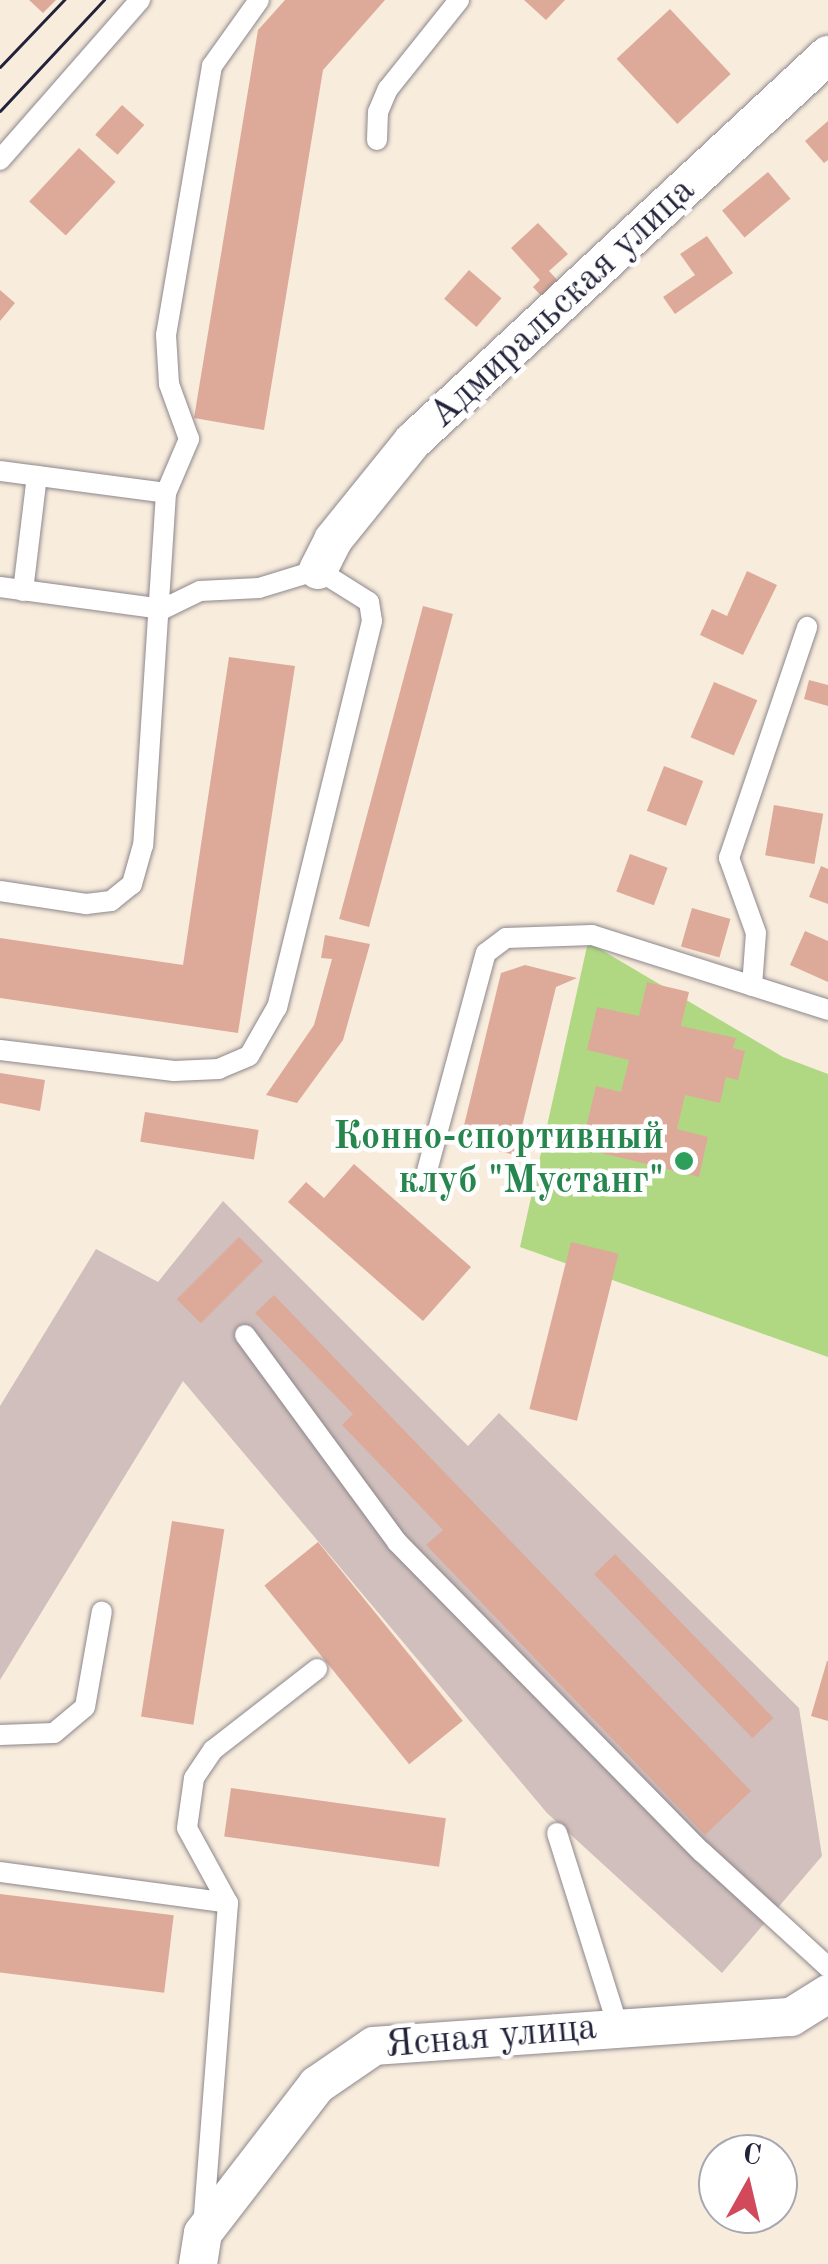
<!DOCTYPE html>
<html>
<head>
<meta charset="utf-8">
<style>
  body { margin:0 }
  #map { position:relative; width:828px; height:2264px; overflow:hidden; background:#f8ecdc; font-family:"Old Standard TT",serif }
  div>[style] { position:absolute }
  .industrial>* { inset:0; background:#d1bfbd }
  .green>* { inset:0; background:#b0d883 }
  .building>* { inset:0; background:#ddaa9a; transform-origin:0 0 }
  .roads { filter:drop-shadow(0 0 2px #8d878c) drop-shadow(0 0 2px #8d878c) }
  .lane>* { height:20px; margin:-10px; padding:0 10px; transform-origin:10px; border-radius:10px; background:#fff }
  .street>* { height:38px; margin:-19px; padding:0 19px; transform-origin:19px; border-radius:19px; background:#fff }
  .tram>* { height:2.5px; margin:-1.25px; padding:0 1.25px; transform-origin:1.25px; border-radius:1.25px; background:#22223b }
  .dots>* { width:28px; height:28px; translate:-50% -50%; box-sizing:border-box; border:5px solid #fff; border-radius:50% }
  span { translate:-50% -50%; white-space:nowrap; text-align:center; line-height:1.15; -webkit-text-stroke:9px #fff; paint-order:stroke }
  .street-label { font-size:38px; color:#22223b }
  .leisure-label { font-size:38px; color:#27864d; font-weight:700 }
  .right { translate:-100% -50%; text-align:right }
  .north { position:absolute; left:698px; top:2134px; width:100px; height:100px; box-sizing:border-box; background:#fff; border:2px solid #a7a7b1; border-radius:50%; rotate:8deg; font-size:28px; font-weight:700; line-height:40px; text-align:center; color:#22223b }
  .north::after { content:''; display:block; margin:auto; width:35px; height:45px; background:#d1495b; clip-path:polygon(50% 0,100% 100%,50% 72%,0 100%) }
</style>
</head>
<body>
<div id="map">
  <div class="industrial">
    <i style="clip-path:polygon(223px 1201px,468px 1446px,499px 1413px,799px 1708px,822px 1856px,722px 1973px,547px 1813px,183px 1381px,0 1680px,0 1406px,96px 1249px,158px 1282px)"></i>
  </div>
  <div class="green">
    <i style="clip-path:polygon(588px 942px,783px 1057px,828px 1074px,828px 1357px,520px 1247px)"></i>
  </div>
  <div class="building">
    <i style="clip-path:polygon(29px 0,56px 0,43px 13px)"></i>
    <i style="clip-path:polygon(285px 0,385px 0,323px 70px,264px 430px,194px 418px,258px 30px)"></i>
    <i style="clip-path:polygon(524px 0,565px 0,546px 20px)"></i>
    <i style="left:670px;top:9px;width:89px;height:73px;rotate:47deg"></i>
    <i style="left:122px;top:105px;width:30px;height:40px;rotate:42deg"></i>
    <i style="clip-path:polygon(828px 121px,828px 160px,824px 163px,805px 141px)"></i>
    <i style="left:79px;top:148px;width:50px;height:73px;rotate:43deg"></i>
    <i style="left:768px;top:172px;width:35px;height:60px;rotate:50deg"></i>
    <i style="clip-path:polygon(538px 223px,568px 254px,549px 271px,562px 285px,545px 300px,533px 287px,540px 280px,511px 248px)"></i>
    <i style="clip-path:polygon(707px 236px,733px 273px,675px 314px,663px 297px,695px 275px,680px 254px)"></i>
    <i style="left:469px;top:270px;width:43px;height:38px;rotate:41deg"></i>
    <i style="clip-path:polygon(0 290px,15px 303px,0 321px)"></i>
    <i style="clip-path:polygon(747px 571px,777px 585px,743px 655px,700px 635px,712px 609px,727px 616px)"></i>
    <i style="left:423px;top:606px;width:31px;height:324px;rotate:15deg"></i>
    <i style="clip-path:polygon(229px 657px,295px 666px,238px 1033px,0 998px,0 938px,183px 965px)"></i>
    <i style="clip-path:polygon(809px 680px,828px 685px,828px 706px,804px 699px)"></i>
    <i style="left:714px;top:682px;width:47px;height:60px;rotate:23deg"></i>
    <i style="left:664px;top:766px;width:42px;height:48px;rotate:21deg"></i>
    <i style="left:774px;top:805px;width:50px;height:51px;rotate:10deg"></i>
    <i style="left:630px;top:854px;width:40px;height:40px;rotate:20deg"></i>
    <i style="clip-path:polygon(821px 866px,828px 869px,828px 904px,809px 897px)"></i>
    <i style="left:692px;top:908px;width:40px;height:40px;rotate:16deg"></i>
    <i style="clip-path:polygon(805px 931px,828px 941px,828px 982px,790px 965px)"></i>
    <i style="clip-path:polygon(325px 935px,370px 944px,343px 1040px,297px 1103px,266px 1095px,314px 1025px,332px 959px,321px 958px)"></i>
    <i style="clip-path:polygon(525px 965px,577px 978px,556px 987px,515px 1155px,460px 1142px,501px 973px)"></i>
    <i style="clip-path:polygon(647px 982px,689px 992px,681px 1026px,736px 1038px,733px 1048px,745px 1051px,738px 1080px,726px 1077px,720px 1103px,685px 1095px,677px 1129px,708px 1137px,699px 1177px,581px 1148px,596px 1086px,621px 1092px,629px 1060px,587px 1050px,597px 1007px,639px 1016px)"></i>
    <i style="clip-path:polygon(0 1073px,45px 1080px,40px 1111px,0 1103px)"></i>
    <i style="left:145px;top:1112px;width:115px;height:30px;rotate:9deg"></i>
    <i style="clip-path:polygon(354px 1164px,471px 1267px,423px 1321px,288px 1202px,306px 1182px,324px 1198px)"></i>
    <i style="left:239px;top:1237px;width:34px;height:88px;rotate:45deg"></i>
    <i style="left:571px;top:1242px;width:49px;height:172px;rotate:14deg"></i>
    <i style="clip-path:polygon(274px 1295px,751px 1791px,705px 1835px,426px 1545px,443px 1530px,342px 1425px,353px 1414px,255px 1313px)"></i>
    <i style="left:172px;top:1521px;width:53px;height:198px;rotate:9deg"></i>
    <i style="left:318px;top:1542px;width:230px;height:69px;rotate:51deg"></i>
    <i style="left:615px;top:1554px;width:228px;height:29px;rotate:46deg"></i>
    <i style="clip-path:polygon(827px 1661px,828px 1661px,828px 1721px,811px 1716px)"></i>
    <i style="left:231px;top:1788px;width:217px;height:49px;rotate:8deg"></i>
    <i style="left:0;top:1894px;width:175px;height:78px;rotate:7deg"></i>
  </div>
  <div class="roads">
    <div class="lane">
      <i style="left:377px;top:140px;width:28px;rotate:-88deg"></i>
      <i style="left:378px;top:112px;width:25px;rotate:-67deg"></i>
      <i style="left:388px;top:89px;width:114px;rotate:-51.4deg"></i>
      <i style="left:0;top:160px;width:213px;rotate:-48.8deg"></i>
      <i style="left:0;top:471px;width:167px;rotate:7.5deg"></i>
      <i style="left:166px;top:493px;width:353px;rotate:93.7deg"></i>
      <i style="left:143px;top:845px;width:41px;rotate:105.8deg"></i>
      <i style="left:132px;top:884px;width:27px;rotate:141deg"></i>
      <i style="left:111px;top:901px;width:25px;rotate:173deg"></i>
      <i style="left:86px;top:904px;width:87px;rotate:-171.4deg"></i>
      <i style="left:166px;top:493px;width:59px;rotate:-66.9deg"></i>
      <i style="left:189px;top:439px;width:59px;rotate:-110deg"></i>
      <i style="left:169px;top:384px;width:49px;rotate:-93.5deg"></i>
      <i style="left:166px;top:335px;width:273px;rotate:-80.3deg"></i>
      <i style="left:212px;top:66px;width:81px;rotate:-54.5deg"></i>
      <i style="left:0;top:587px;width:164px;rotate:7.7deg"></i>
      <i style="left:163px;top:609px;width:41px;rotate:-25.9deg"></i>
      <i style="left:200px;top:591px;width:59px;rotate:-2.9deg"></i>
      <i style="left:259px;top:588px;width:62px;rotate:-17deg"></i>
      <i style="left:318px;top:570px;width:60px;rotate:32.1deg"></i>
      <i style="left:369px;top:602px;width:19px;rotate:81deg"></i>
      <i style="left:372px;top:621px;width:398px;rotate:103.8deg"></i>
      <i style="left:277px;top:1007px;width:56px;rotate:119.7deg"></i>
      <i style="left:249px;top:1056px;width:33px;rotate:157deg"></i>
      <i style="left:219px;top:1069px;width:45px;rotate:177.5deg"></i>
      <i style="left:174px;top:1071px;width:175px;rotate:-173.1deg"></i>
      <i style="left:23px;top:591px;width:116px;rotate:-83.1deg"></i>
      <i style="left:752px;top:986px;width:53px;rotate:-85.7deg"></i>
      <i style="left:756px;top:933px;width:80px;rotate:-109.8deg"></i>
      <i style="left:729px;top:858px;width:244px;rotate:-71.3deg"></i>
      <i style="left:424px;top:1182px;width:237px;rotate:-74.9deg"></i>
      <i style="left:486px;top:953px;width:25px;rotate:-37deg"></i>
      <i style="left:506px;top:938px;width:86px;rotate:-2deg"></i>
      <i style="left:592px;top:935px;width:248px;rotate:17.6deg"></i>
      <i style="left:245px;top:1335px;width:257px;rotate:53.7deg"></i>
      <i style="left:397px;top:1542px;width:435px;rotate:45.5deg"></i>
      <i style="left:702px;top:1852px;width:171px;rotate:42.4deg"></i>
      <i style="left:0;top:1735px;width:54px;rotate:-2.1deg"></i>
      <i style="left:54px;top:1733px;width:40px;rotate:-40deg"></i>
      <i style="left:85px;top:1707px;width:97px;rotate:-80deg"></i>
      <i style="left:557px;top:1833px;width:202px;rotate:72.5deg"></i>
      <i style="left:0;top:1872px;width:230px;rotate:7.7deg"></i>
      <i style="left:228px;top:1903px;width:323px;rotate:94.4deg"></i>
      <i style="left:228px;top:1903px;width:85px;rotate:-118.7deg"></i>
      <i style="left:187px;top:1828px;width:50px;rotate:-82deg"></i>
      <i style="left:194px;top:1778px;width:34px;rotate:-56deg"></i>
      <i style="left:213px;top:1750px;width:132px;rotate:-37.9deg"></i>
    </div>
    <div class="street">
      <i style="left:318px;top:570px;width:34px;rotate:-63deg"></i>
      <i style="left:333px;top:540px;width:127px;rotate:-51.1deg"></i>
      <i style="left:413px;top:441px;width:567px;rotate:-42.93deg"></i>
      <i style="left:198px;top:2264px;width:31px;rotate:-81deg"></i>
      <i style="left:203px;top:2233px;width:187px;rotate:-52.4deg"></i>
      <i style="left:317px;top:2085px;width:69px;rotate:-34.4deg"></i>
      <i style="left:374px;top:2046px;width:418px;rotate:-4deg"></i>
      <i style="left:791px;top:2017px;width:44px;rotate:-31.9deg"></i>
    </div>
  </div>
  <div class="tram">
    <i style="left:0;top:67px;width:93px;rotate:-46.3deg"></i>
    <i style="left:0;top:111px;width:152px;rotate:-46.9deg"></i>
  </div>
  <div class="dots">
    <i style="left:684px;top:1161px;background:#2e9e5b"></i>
  </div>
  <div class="street-label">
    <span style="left:563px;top:304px;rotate:-43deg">Адмиральская улица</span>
    <span style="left:491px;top:2038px;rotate:-5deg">Ясная улица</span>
  </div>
  <div class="leisure-label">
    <span class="right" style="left:664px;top:1161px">Конно-спортивный<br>клуб "Мустанг"</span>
  </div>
  <div class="north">С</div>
</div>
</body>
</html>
